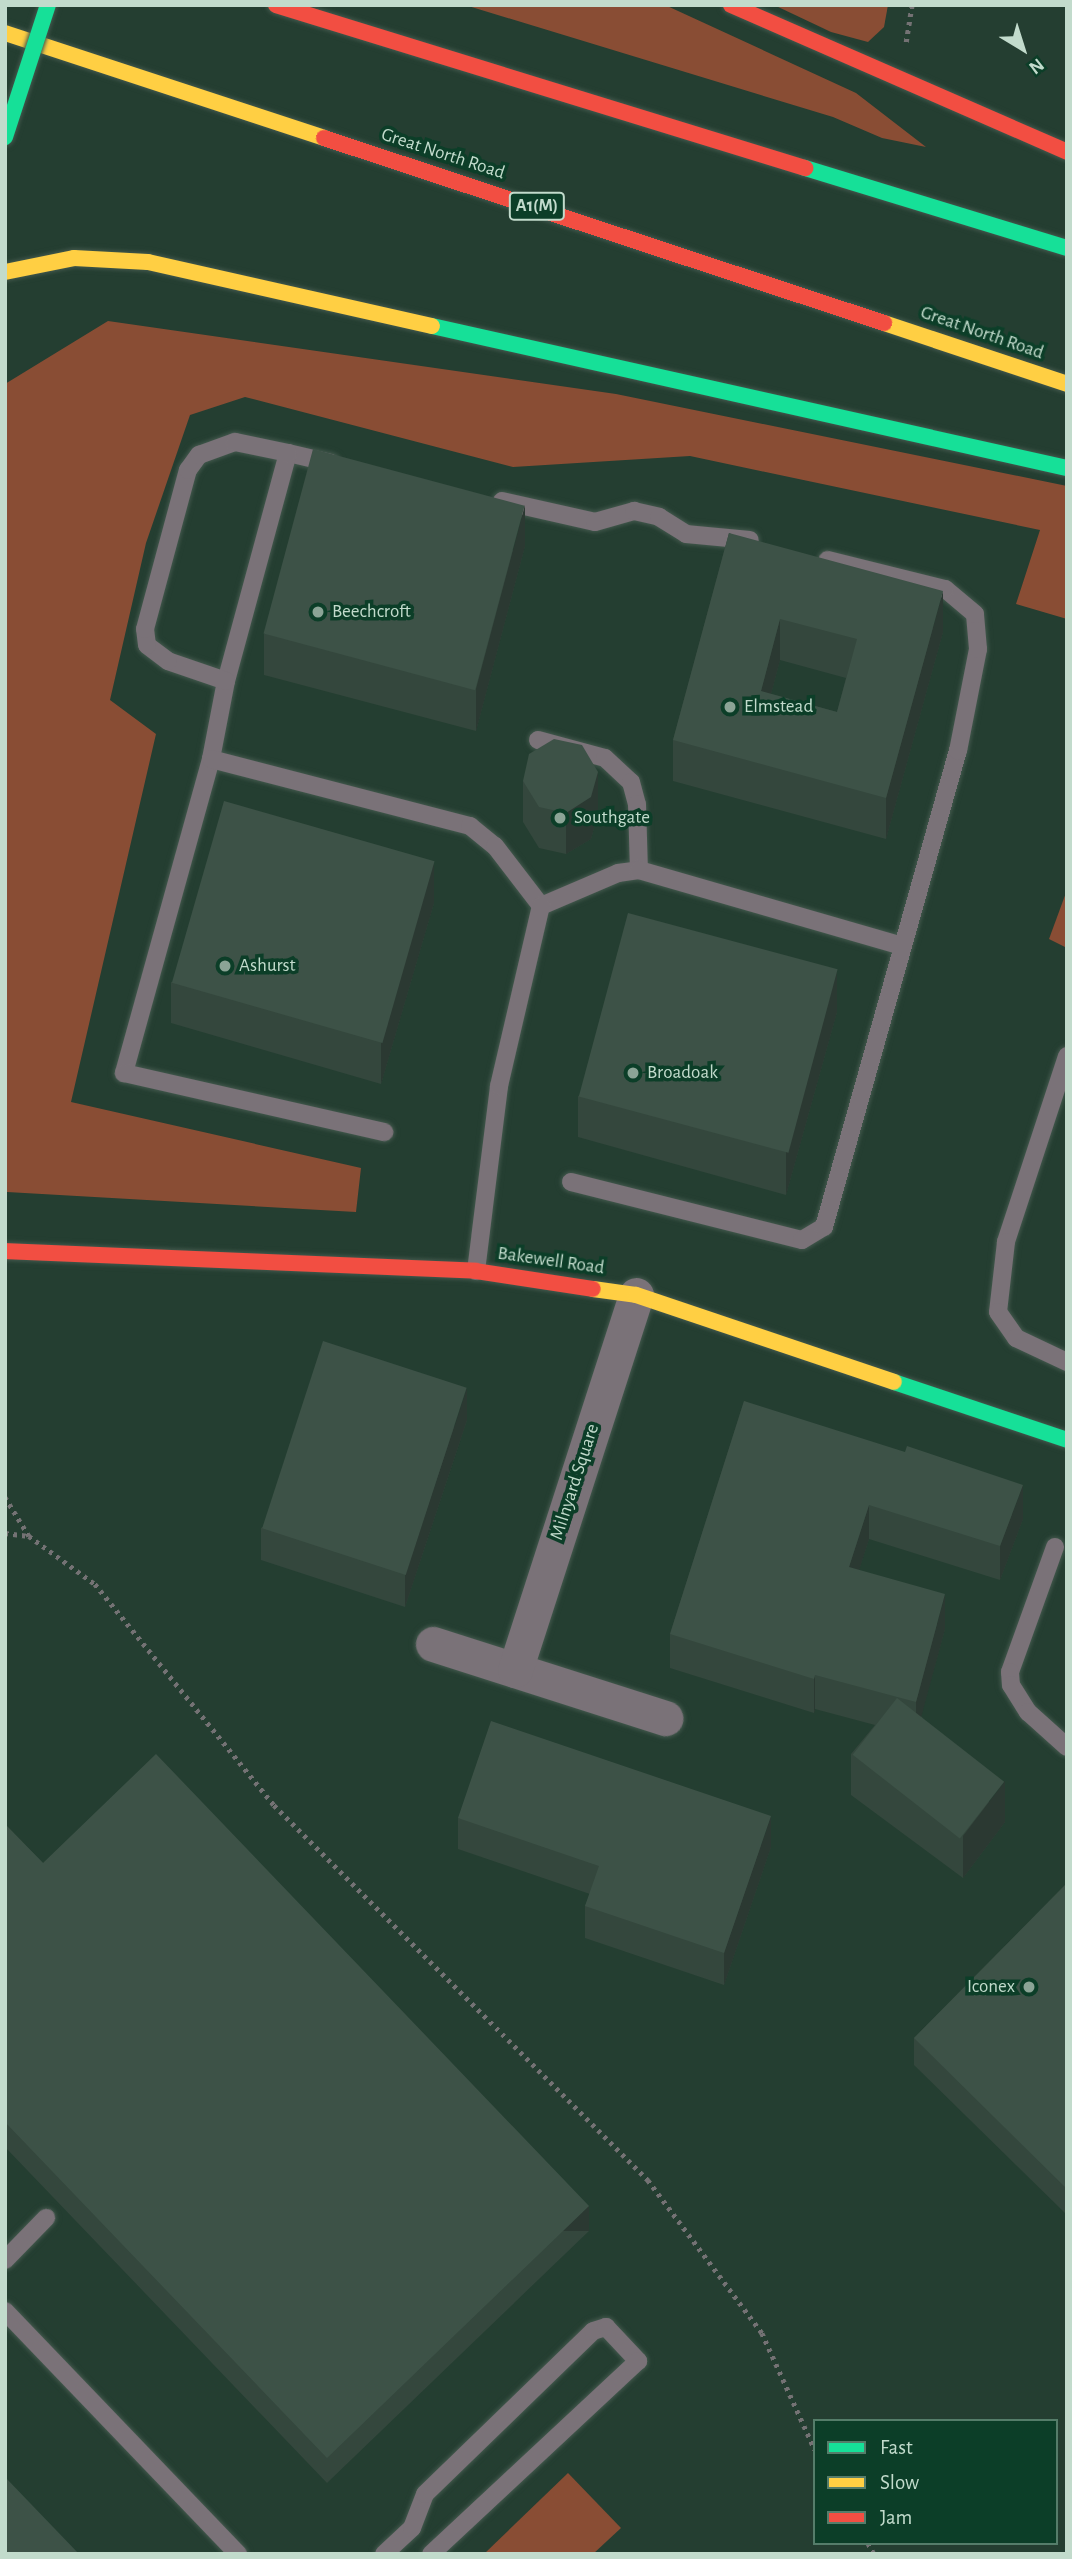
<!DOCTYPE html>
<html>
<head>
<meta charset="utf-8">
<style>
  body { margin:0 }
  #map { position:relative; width:1072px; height:2559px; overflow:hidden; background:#243e31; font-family:"Alegreya Sans",sans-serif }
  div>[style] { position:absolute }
  .green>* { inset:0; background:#894d34 }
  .path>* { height:4.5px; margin-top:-2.25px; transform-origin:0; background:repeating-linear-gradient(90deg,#747274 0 3.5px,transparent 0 8.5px) }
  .roads { filter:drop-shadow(0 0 2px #43584d) drop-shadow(0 0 2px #43584d) }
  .lane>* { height:18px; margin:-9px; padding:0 9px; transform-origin:9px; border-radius:9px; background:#7a7278 }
  .street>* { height:35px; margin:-17.5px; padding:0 17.5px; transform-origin:17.5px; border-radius:17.5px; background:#7a7278 }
  .fast>* { height:16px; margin:-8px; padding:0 8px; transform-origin:8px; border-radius:8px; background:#16e098 }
  .slow>* { height:16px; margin:-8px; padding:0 8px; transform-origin:8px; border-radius:8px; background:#ffcf43 }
  .jam>* { height:16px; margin:-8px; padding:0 8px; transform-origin:8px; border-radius:8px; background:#f24e42 }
  .bridges { filter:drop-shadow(0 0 2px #43584d) drop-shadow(0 0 2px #43584d) }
  .fast-bridge>* { height:16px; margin:-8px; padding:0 8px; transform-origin:8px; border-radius:8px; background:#16e098 }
  .wall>* { inset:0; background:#34473d }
  .shaded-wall>* { inset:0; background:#2b3932; transform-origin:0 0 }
  .building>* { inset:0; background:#3d5247; transform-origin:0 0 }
  .dots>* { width:19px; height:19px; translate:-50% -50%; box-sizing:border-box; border:4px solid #0c3e28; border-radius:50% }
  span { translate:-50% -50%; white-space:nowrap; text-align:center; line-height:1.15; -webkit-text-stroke:7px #0c3e28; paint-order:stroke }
  .shield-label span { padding:2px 5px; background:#0c3e28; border:2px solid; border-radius:5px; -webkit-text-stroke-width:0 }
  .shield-label { font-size:18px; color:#c2dbcc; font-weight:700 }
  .street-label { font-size:19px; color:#c2dbcc }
  .poi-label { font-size:19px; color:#c2dbcc }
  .left { translate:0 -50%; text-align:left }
  .right { translate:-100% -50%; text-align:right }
  .frame { position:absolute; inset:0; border:7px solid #c2dbcc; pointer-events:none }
  .legend { position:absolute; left:813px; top:2419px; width:245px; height:126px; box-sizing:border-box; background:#0c3e28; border:2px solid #557d6a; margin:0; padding:9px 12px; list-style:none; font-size:21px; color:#c2dbcc }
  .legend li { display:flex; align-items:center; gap:14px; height:35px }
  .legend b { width:35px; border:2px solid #557d6a }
  .north { position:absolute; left:988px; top:14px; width:70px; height:70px; -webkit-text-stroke:5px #0c3e28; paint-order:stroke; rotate:142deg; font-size:19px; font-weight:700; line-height:28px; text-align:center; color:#c2dbcc }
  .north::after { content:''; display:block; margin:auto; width:24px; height:32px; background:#c2dbcc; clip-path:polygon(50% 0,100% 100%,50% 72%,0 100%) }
</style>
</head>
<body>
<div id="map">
  <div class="green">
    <i style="clip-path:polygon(465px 5px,665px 5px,856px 93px,926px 147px,882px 138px,833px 117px)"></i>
    <i style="clip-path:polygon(774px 5px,888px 5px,884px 27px,868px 42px,831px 32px)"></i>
    <i style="clip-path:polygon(108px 321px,616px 394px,1067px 486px,1067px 619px,1016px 604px,1040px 530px,690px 456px,513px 467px,245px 397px,190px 415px,146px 543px,110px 700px,156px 734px,71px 1102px,361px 1168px,356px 1212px,7px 1192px,5px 384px)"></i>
    <i style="clip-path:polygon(1067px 890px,1067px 948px,1049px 939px)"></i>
    <i style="clip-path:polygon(568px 2473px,621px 2528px,593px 2554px,484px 2554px)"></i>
  </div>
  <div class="path">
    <i style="left:906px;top:42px;width:37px;rotate:-81deg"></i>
    <i style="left:5px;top:1497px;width:46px;rotate:58.4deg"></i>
    <i style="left:5px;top:1533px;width:24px;rotate:7deg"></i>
    <i style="left:29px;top:1536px;width:82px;rotate:36deg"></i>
    <i style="left:95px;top:1584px;width:284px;rotate:51deg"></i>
    <i style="left:274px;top:1805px;width:530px;rotate:45.08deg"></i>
    <i style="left:648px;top:2180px;width:191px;rotate:53.3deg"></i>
    <i style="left:762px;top:2333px;width:128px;rotate:65.6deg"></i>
    <i style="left:868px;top:2543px;width:13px;rotate:61deg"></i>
  </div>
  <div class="roads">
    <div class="lane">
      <i style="left:331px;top:463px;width:44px;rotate:-166.9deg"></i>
      <i style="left:288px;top:453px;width:236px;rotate:105.2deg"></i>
      <i style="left:226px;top:681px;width:79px;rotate:100.9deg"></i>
      <i style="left:211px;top:759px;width:326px;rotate:105.5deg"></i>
      <i style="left:124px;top:1073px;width:267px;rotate:12.8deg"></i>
      <i style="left:502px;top:501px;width:95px;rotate:12.7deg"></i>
      <i style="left:595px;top:522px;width:41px;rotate:-15.8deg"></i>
      <i style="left:634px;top:511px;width:26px;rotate:13deg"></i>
      <i style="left:659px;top:517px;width:32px;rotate:32deg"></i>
      <i style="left:686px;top:534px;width:64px;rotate:5.4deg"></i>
      <i style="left:226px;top:681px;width:61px;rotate:-161deg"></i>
      <i style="left:168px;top:661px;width:26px;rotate:-143deg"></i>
      <i style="left:147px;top:645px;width:16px;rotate:-97deg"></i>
      <i style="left:145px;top:629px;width:165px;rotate:-74.9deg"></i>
      <i style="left:188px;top:470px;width:19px;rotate:-54deg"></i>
      <i style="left:199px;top:455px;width:38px;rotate:-20deg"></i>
      <i style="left:235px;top:442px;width:54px;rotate:11.7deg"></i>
      <i style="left:538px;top:740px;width:69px;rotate:15deg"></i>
      <i style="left:605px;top:758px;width:35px;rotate:43deg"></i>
      <i style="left:631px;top:782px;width:23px;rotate:75deg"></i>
      <i style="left:637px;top:804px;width:66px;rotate:88.3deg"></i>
      <i style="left:211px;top:759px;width:268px;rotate:14.5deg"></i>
      <i style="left:470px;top:826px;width:32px;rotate:39deg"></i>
      <i style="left:495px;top:846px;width:76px;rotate:52.5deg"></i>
      <i style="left:541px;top:906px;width:84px;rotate:-23.2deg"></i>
      <i style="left:618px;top:873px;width:21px;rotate:-8deg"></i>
      <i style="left:639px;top:870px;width:274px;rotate:16.1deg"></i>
      <i style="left:1067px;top:1056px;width:196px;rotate:108.2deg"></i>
      <i style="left:1006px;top:1242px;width:70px;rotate:96.5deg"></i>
      <i style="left:998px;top:1312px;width:32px;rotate:55deg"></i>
      <i style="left:1016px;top:1338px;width:56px;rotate:25.2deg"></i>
      <i style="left:571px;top:1182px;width:238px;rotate:14.1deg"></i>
      <i style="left:802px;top:1240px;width:26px;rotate:-31deg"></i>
      <i style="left:824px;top:1227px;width:495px;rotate:-74.3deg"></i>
      <i style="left:958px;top:751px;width:104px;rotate:-78.9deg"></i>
      <i style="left:978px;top:649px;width:35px;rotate:-95deg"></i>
      <i style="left:975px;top:614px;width:39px;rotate:-140deg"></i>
      <i style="left:945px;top:589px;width:121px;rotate:-166.1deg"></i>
      <i style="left:476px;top:1271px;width:186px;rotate:-82.9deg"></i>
      <i style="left:499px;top:1086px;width:185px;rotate:-76.9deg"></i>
      <i style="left:1055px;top:1547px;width:133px;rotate:109.8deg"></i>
      <i style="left:1010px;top:1672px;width:13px;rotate:86deg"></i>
      <i style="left:1011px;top:1685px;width:32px;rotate:58deg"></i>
      <i style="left:1028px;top:1712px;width:52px;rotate:41.9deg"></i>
      <i style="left:5px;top:2260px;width:59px;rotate:-45.7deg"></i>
      <i style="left:5px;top:2311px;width:337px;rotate:46.2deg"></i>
      <i style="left:384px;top:2554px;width:38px;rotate:-43deg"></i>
      <i style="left:412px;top:2528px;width:36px;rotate:-69deg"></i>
      <i style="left:425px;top:2494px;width:234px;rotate:-44.1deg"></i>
      <i style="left:593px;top:2331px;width:14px;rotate:-17deg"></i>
      <i style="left:606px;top:2327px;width:47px;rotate:46.7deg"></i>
      <i style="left:638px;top:2361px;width:283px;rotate:137deg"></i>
    </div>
    <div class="street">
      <i style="left:433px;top:1644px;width:244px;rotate:17.7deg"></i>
      <i style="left:515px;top:1670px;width:394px;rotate:-72.1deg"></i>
    </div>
    <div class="fast">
      <i style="left:805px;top:168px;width:274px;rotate:17deg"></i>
      <i style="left:432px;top:326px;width:651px;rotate:12.61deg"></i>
      <i style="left:894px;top:1382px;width:182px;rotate:18.5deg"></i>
    </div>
    <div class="slow">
      <i style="left:5px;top:33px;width:336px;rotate:18.2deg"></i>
      <i style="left:5px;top:272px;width:70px;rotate:-11.5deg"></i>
      <i style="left:74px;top:258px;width:74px;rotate:3.1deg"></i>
      <i style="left:148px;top:262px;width:291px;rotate:12.7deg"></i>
      <i style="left:884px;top:323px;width:193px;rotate:18.4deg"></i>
      <i style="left:593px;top:1289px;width:43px;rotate:7.9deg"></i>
      <i style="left:636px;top:1295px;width:272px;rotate:18.6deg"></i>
    </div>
    <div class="jam">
      <i style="left:276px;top:5px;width:554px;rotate:17.13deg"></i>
      <i style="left:731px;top:5px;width:367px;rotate:23.6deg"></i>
      <i style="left:324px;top:138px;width:590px;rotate:18.28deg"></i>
      <i style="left:5px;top:1251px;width:471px;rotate:2.4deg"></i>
      <i style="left:476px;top:1271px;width:118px;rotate:8.7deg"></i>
    </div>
  </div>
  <div class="bridges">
    <div class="fast-bridge">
      <i style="left:5px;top:137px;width:139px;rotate:-72deg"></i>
    </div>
  </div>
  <div class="wall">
    <i style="clip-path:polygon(evenodd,729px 533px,943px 632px,886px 839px,673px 781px,673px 740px,729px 533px,780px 660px,846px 678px,837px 712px,771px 694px,780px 660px)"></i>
    <i style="clip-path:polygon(525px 546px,476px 731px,264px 675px,264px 634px)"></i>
    <i style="clip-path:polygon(523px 781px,598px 813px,591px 839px,566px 854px,539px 848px,523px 822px)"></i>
    <i style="clip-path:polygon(434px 903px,381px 1084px,171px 1023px,171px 982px)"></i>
    <i style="clip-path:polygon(837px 1012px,786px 1195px,578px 1137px,578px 1096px)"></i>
    <i style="clip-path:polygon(744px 1401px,1023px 1519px,1000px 1580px,869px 1539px,859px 1570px,945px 1629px,921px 1716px,1005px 1822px,963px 1878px,851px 1795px,851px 1754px,875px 1725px,815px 1709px,814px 1713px,670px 1668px,670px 1634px)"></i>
    <i style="clip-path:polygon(467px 1420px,405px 1607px,261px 1560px,261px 1528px)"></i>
    <i style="clip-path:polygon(458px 1818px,771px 1847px,724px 1985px,585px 1938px,585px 1906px,590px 1894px,458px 1849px)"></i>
    <i style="clip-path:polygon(5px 1824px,43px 1863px,589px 2231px,327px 2483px,5px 2147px)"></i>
    <i style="clip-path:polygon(1067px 1883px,1067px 2215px,914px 2065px,914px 2038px)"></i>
  </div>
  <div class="shaded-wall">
    <i style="clip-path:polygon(525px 505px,525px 546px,476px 731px,476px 689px)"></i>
    <i style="clip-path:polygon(943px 591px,943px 632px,886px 839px,886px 798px)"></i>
    <i style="clip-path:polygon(780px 619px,780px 660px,761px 732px,761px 691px)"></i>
    <i style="clip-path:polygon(598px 772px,598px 813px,591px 839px,566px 854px,566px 813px)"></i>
    <i style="clip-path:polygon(434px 862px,434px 903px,381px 1084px,381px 1042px)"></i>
    <i style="clip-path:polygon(837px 970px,837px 1012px,786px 1195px,786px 1153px)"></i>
    <i style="clip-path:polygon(467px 1388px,467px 1420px,405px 1607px,405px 1575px)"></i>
    <i style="clip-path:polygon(1023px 1485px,1023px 1519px,1000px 1580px,1000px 1546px)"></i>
    <i style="clip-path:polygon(869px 1505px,869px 1539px,849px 1602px,849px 1567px)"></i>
    <i style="clip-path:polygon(945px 1594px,945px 1629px,916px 1736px,916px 1702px)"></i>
    <i style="clip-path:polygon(815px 1675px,815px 1709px,814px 1713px,814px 1679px)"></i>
    <i style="clip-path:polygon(1005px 1781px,1005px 1822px,963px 1878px,963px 1836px)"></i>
    <i style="clip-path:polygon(771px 1816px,771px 1847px,724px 1985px,724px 1953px)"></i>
    <i style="left:589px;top:2206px;width:25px;height:364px;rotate:90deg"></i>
  </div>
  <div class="building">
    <i style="left:313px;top:449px;width:219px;height:191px;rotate:15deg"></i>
    <i style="clip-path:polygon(evenodd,729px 533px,943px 591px,886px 798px,673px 740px,729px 533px,780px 619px,857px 639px,837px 712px,761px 691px,780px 619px)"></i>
    <i style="clip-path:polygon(554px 739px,582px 745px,598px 772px,591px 797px,566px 813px,539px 807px,523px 781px,529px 754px)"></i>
    <i style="left:224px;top:801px;width:219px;height:189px;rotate:16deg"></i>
    <i style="left:628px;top:913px;width:217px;height:190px;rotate:15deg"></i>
    <i style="left:323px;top:1341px;width:151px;height:197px;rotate:18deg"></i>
    <i style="clip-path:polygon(744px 1401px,905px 1452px,907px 1446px,1023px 1485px,1000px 1546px,869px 1505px,849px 1567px,945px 1594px,916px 1702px,815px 1675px,814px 1679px,670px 1634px)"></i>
    <i style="left:897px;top:1698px;width:136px;height:72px;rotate:38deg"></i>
    <i style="clip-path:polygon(491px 1721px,771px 1816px,724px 1953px,585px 1906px,599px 1866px,458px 1818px)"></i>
    <i style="clip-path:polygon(156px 1754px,589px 2206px,327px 2458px,5px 2122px,5px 1824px,43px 1863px)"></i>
    <i style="clip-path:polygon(1067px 1883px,1067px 2189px,914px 2038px)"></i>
    <i style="clip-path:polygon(5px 2477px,79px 2554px,5px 2554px)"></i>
  </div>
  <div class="dots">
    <i style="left:318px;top:612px;background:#8ba496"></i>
    <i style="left:730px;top:707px;background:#8ba496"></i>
    <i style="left:560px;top:818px;background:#8ba496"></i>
    <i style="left:225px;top:966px;background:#8ba496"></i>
    <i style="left:633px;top:1073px;background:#8ba496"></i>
    <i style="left:1029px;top:1987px;background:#8ba496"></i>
  </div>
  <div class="shield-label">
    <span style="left:537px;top:206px">A1(M)</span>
  </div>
  <div class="street-label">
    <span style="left:443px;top:154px;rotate:18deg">Great North Road</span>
    <span style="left:982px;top:333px;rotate:19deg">Great North Road</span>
    <span style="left:551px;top:1261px;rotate:8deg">Bakewell Road</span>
    <span style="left:575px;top:1482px;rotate:-72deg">Milnyard Square</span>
  </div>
  <div class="poi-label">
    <span class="left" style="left:332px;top:612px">Beechcroft</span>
    <span class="left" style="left:744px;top:707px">Elmstead</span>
    <span class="left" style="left:574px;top:818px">Southgate</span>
    <span class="left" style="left:239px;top:966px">Ashurst</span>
    <span class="left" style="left:647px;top:1073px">Broadoak</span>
    <span class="right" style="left:1015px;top:1987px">Iconex</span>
  </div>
  <div class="frame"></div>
  <ul class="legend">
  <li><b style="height:9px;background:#16e098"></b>Fast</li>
  <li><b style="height:9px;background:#ffcf43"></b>Slow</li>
  <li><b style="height:9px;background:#f24e42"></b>Jam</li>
  </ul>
  <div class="north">N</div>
</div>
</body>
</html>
